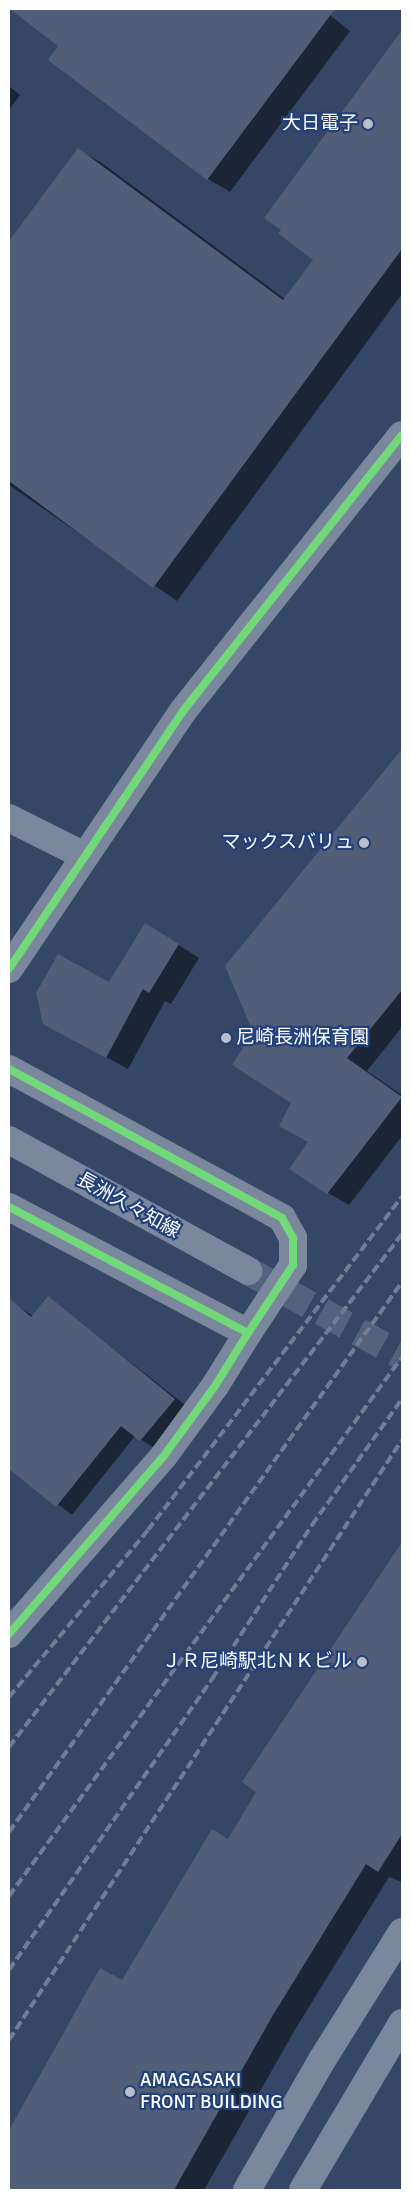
<!DOCTYPE html>
<html>
<head>
<meta charset="utf-8">
<style>
  body { margin:0 }
  #map { position:relative; width:411px; height:2199px; overflow:hidden; background:#364666; font-family:Signika,"Noto Sans JP",sans-serif }
  div>[style] { position:absolute }
  .shadow>* { inset:0; background:#0007 }
  .building>* { inset:0; background:#525e78 }
  .tertiary-tunnel>* { height:28px; margin-top:-14px; transform-origin:0; background:repeating-linear-gradient(90deg,#54627d 0 28px,transparent 0 42px) }
  .minor>* { height:28px; margin:-14px; padding:0 14px; transform-origin:14px; border-radius:14px; background:#7a879d }
  .tertiary>* { height:28px; margin:-14px; padding:0 14px; transform-origin:14px; border-radius:14px; background:#7a879d }
  .rail>* { height:4px; margin-top:-2px; transform-origin:0; background:repeating-linear-gradient(90deg,#727d95 0 9px,transparent 0 13px) }
  .cycleway>* { height:8px; margin:-4px; padding:0 4px; transform-origin:4px; border-radius:4px; background:#71d979 }
  .dots>* { width:14px; height:14px; translate:-50% -50%; box-sizing:border-box; border:2px solid #22407a; border-radius:50% }
  span { translate:-50% -50%; white-space:nowrap; text-align:center; line-height:1.15; -webkit-text-stroke:4.5px #22407a; paint-order:stroke }
  .poi-label { font-size:19px; color:#fff }
  .right { translate:-100% -50%; text-align:right }
  .left { translate:0 -50%; text-align:left }
  .street-label { font-size:19px; color:#fff }
  .frame { position:absolute; inset:0; border:10px solid #fff; pointer-events:none }
</style>
</head>
<body>
<div id="map">
  <div class="shadow">
    <i style="clip-path:polygon(12px 9px,322px 9px,350px 31px,230px 192px,208px 179px,49px 60px,60px 46px)"></i>
    <i style="clip-path:polygon(402px 32px,402px 294px,177px 601px,9px 485px,9px 243px,78px 150px,102px 163px,285px 299px,315px 259px,266px 217px)"></i>
    <i style="clip-path:polygon(9px 86px,20px 95px,9px 110px)"></i>
    <i style="clip-path:polygon(402px 751px,402px 1027px,367px 1071px,402px 1095px,402px 1136px,349px 1205px,328px 1193px,293px 1102px,255px 1032px,227px 966px)"></i>
    <i style="clip-path:polygon(166px 937px,199px 958px,171px 1004px,165px 1001px,128px 1069px,66px 1035px)"></i>
    <i style="clip-path:polygon(48px 1298px,189px 1408px,156px 1449px,135px 1436px,72px 1515px,9px 1467px,9px 1311px,14px 1304px,33px 1316px)"></i>
    <i style="clip-path:polygon(402px 1544px,402px 1882px,389px 1877px,296px 2028px,204px 2190px,9px 2190px,9px 2132px,101px 1969px,123px 1982px,229px 1840px,258px 1792px,243px 1782px)"></i>
  </div>
  <div class="building">
    <i style="clip-path:polygon(10px 9px,335px 9px,207px 180px,48px 60px,58px 46px)"></i>
    <i style="clip-path:polygon(402px 30px,402px 249px,153px 588px,9px 481px,9px 241px,78px 148px,283px 300px,313px 260px,278px 233px,281px 230px,264px 218px)"></i>
    <i style="clip-path:polygon(402px 749px,402px 990px,347px 1058px,402px 1097px,327px 1194px,289px 1169px,308px 1142px,279px 1126px,291px 1103px,232px 1065px,253px 1032px,225px 966px)"></i>
    <i style="clip-path:polygon(145px 923px,179px 944px,149px 993px,143px 989px,106px 1058px,43px 1024px,36px 993px,58px 954px,109px 982px)"></i>
    <i style="clip-path:polygon(48px 1296px,175px 1399px,140px 1441px,121px 1426px,56px 1507px,9px 1469px,9px 1298px,31px 1317px)"></i>
    <i style="clip-path:polygon(402px 1542px,402px 1834px,378px 1872px,366px 1864px,273px 2015px,174px 2190px,9px 2190px,9px 2130px,100px 1968px,122px 1980px,212px 1829px,228px 1839px,256px 1792px,242px 1782px)"></i>
  </div>
  <div class="tertiary-tunnel">
    <i style="left:248px;top:1271px;width:176px;rotate:28.9deg"></i>
  </div>
  <div class="minor">
    <i style="left:9px;top:1069px;width:311px;rotate:28.6deg"></i>
    <i style="left:282px;top:1218px;width:23px;rotate:61deg"></i>
    <i style="left:293px;top:1238px;width:27px;rotate:90deg"></i>
    <i style="left:293px;top:1265px;width:82px;rotate:123.5deg"></i>
    <i style="left:248px;top:1333px;width:270px;rotate:-152.2deg"></i>
    <i style="left:9px;top:1634px;width:235px;rotate:-49deg"></i>
    <i style="left:163px;top:1457px;width:88px;rotate:-53.8deg"></i>
    <i style="left:215px;top:1386px;width:62px;rotate:-58.1deg"></i>
  </div>
  <div class="tertiary">
    <i style="left:9px;top:818px;width:83px;rotate:26.6deg"></i>
    <i style="left:9px;top:969px;width:311px;rotate:-56deg"></i>
    <i style="left:183px;top:711px;width:352px;rotate:-51.6deg"></i>
    <i style="left:9px;top:1140px;width:273px;rotate:28.7deg"></i>
    <i style="left:247px;top:2190px;width:150px;rotate:-60deg"></i>
    <i style="left:322px;top:2060px;width:151px;rotate:-58deg"></i>
    <i style="left:303px;top:2190px;width:194px;rotate:-59.3deg"></i>
  </div>
  <div class="rail">
    <i style="left:9px;top:1697px;width:217px;rotate:-50.2deg"></i>
    <i style="left:148px;top:1530px;width:420px;rotate:-52.7deg"></i>
    <i style="left:9px;top:1747px;width:646px;rotate:-52.54deg"></i>
    <i style="left:9px;top:1832px;width:676px;rotate:-54.45deg"></i>
    <i style="left:9px;top:1896px;width:667px;rotate:-53.9deg"></i>
    <i style="left:9px;top:1970px;width:355px;rotate:-55.1deg"></i>
    <i style="left:212px;top:1679px;width:184px;rotate:-57deg"></i>
    <i style="left:312px;top:1525px;width:155px;rotate:-54.5deg"></i>
    <i style="left:9px;top:2040px;width:717px;rotate:-56.78deg"></i>
  </div>
  <div class="cycleway">
    <i style="left:9px;top:969px;width:311px;rotate:-56deg"></i>
    <i style="left:183px;top:711px;width:352px;rotate:-51.6deg"></i>
    <i style="left:9px;top:1069px;width:311px;rotate:28.6deg"></i>
    <i style="left:282px;top:1218px;width:23px;rotate:61deg"></i>
    <i style="left:293px;top:1238px;width:27px;rotate:90deg"></i>
    <i style="left:293px;top:1265px;width:82px;rotate:123.5deg"></i>
    <i style="left:248px;top:1333px;width:270px;rotate:-152.2deg"></i>
    <i style="left:9px;top:1634px;width:235px;rotate:-49deg"></i>
    <i style="left:163px;top:1457px;width:88px;rotate:-53.8deg"></i>
    <i style="left:215px;top:1386px;width:62px;rotate:-58.1deg"></i>
  </div>
  <div class="dots">
    <i style="left:368px;top:124px;background:#b9bec9"></i>
    <i style="left:364px;top:843px;background:#b9bec9"></i>
    <i style="left:226px;top:1038px;background:#b9bec9"></i>
    <i style="left:362px;top:1662px;background:#b9bec9"></i>
    <i style="left:130px;top:2092px;background:#b9bec9"></i>
  </div>
  <div class="poi-label">
    <span class="right" style="left:358px;top:124px">大日電子</span>
    <span class="right" style="left:354px;top:843px">マックスバリュ</span>
    <span class="left" style="left:236px;top:1038px">尼崎長洲保育園</span>
    <span class="right" style="left:352px;top:1662px">ＪＲ尼崎駅北ＮＫビル</span>
    <span class="left" style="left:140px;top:2092px">AMAGASAKI<br>FRONT BUILDING</span>
  </div>
  <div class="street-label">
    <span style="left:128px;top:1206px;rotate:29deg">長洲久々知線</span>
  </div>
  <div class="frame"></div>
</div>
</body>
</html>
